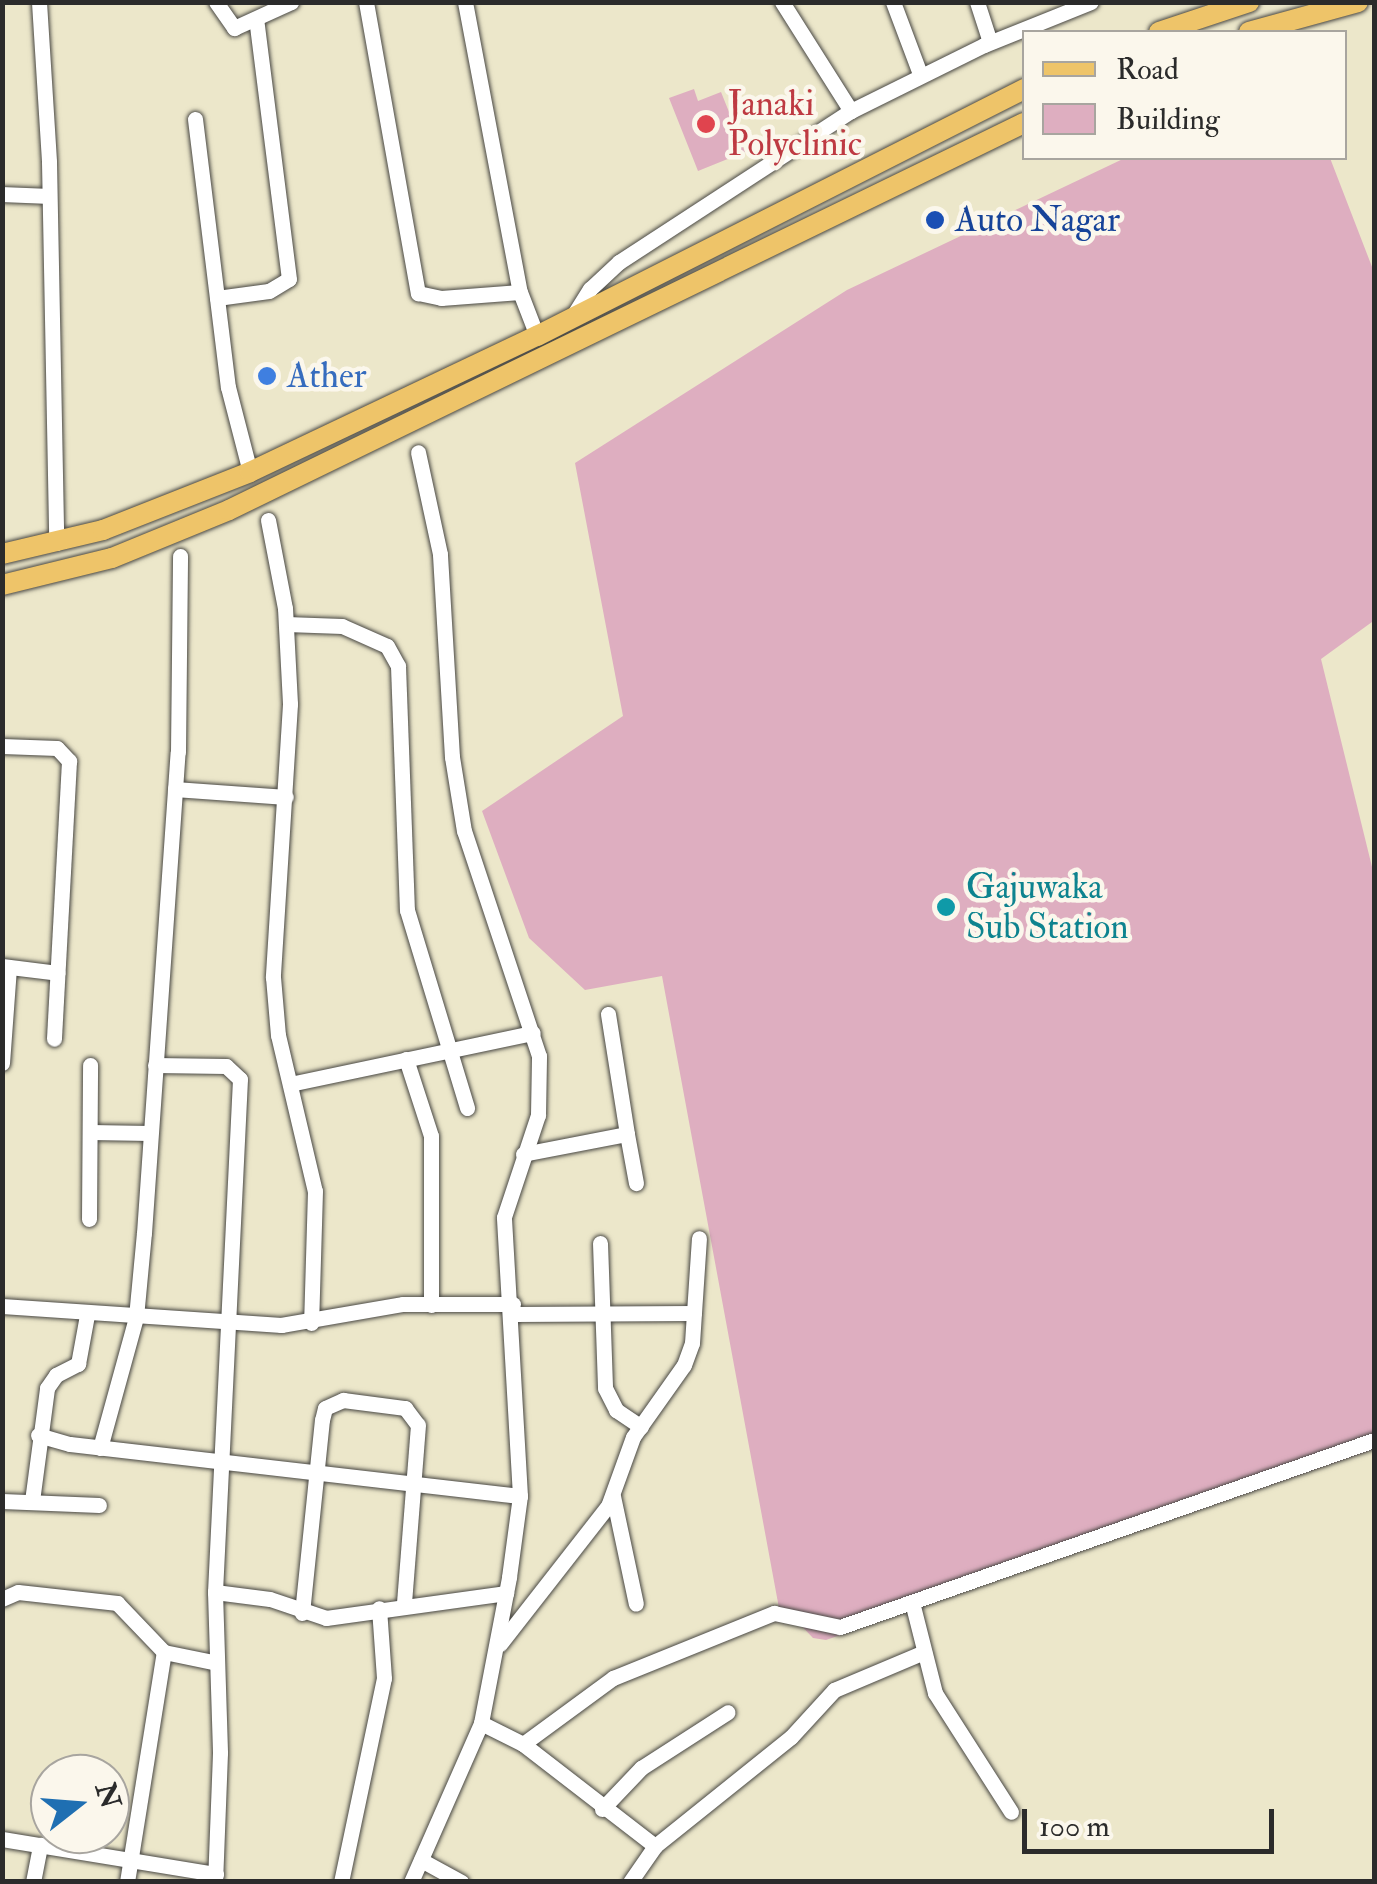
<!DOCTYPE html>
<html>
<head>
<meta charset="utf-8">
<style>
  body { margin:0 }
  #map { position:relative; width:1377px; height:1884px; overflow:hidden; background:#ece7ca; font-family:"IM FELL Double Pica",serif }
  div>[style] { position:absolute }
  .building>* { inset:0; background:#deaec0 }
  .roads { filter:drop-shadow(0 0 2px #484743) drop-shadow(0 0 2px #484743) }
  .minor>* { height:15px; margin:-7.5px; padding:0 7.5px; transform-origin:7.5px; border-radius:7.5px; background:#fff }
  .major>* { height:20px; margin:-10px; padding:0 10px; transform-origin:10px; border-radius:10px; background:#eec469 }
  .dots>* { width:28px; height:28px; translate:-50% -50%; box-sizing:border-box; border:5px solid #fbf7ec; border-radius:50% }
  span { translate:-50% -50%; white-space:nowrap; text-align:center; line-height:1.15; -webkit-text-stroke:9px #fbf7ec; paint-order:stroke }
  .health-label { font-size:35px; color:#be3a42 }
  .left { translate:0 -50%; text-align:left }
  .transit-label { font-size:35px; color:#164399 }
  .shop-label { font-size:35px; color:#366cbe }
  .culture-label { font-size:35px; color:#0d838f }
  .frame { position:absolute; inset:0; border:5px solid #2b2b2b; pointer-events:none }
  .legend { position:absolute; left:1022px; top:30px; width:325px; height:130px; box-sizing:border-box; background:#fbf7ec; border:2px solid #a8a59f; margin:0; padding:12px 18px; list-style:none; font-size:30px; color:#2b2b2b }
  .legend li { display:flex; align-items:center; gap:20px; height:50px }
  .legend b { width:50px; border:2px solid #a8a59f }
  .north { position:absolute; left:30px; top:1754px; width:100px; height:100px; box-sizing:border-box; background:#fbf7ec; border:2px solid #a8a59f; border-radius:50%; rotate:73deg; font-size:28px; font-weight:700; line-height:40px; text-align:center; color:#2b2b2b }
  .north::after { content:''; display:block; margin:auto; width:35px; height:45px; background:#1f6fb2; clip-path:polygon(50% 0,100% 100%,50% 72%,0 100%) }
  .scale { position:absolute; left:1022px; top:1809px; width:252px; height:45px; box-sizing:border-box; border:5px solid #2b2b2b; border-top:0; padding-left:12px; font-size:30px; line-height:35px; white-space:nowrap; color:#2b2b2b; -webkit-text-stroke:8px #fbf7ec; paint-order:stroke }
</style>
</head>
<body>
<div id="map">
  <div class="building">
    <i style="clip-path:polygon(694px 89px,698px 101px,721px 92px,745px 152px,698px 171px,669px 98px)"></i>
    <i style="clip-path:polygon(1125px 158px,1330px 158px,1374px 272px,1372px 622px,1321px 659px,1374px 875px,1374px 1449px,826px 1640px,813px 1638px,792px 1616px,781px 1619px,662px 976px,585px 990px,529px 938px,482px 811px,623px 716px,575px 463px,847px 290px)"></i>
  </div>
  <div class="roads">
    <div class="minor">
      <i style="left:39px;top:2px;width:160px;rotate:86.4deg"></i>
      <i style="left:49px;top:162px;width:381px;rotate:88.9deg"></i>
      <i style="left:216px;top:2px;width:32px;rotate:55deg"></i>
      <i style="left:234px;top:28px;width:63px;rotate:-24.5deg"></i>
      <i style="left:366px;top:2px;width:296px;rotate:79.9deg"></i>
      <i style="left:418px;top:293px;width:24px;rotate:12deg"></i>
      <i style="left:441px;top:298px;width:79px;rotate:-4.3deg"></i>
      <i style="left:465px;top:2px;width:295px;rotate:79.3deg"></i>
      <i style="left:520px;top:292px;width:47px;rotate:68.9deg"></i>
      <i style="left:782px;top:2px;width:129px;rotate:57.7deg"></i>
      <i style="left:893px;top:2px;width:77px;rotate:69.4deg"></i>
      <i style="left:977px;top:2px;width:42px;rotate:72deg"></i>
      <i style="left:195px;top:119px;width:270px;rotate:83deg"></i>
      <i style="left:228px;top:387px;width:88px;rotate:75.5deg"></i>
      <i style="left:2px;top:194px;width:47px;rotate:2.4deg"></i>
      <i style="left:217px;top:298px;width:52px;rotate:-7.7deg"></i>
      <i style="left:269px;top:291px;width:23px;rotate:-31deg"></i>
      <i style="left:289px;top:279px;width:262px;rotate:-97.2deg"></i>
      <i style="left:571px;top:319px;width:36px;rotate:-58deg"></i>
      <i style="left:590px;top:289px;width:40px;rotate:-43deg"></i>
      <i style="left:619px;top:262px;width:277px;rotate:-33.1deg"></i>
      <i style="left:851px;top:111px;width:148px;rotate:-26.4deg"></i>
      <i style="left:984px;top:45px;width:115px;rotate:-21.9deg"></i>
      <i style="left:268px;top:520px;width:90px;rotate:79.1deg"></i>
      <i style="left:285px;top:608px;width:96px;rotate:87deg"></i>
      <i style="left:290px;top:704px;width:274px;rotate:93.6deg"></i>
      <i style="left:273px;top:977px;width:58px;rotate:85.1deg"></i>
      <i style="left:278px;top:1035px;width:160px;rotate:76.7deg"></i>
      <i style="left:315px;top:1191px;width:132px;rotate:91.7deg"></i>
      <i style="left:286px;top:624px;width:56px;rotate:2deg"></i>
      <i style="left:342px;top:626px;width:49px;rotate:24deg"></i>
      <i style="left:387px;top:646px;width:23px;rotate:61deg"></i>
      <i style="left:398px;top:666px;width:244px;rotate:87.9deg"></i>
      <i style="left:407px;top:910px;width:207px;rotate:73.1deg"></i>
      <i style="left:2px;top:746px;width:55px;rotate:2.1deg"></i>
      <i style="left:57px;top:748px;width:18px;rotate:47deg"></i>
      <i style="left:69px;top:761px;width:278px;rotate:93.1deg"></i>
      <i style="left:175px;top:789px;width:111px;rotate:4.1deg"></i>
      <i style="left:2px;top:966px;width:56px;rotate:7.1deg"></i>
      <i style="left:608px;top:1014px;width:121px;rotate:81deg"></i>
      <i style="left:406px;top:1059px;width:81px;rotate:72deg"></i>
      <i style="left:431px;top:1136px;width:169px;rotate:90deg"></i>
      <i style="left:2px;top:1063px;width:96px;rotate:-85.8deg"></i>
      <i style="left:155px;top:1065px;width:71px;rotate:0.8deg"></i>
      <i style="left:226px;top:1066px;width:19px;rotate:43deg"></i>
      <i style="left:240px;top:1079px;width:514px;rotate:92.79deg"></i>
      <i style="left:215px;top:1592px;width:161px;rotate:88.2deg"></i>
      <i style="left:220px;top:1753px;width:129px;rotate:92.2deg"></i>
      <i style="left:290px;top:1084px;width:248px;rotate:-11.9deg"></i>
      <i style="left:90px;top:1132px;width:60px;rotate:1deg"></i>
      <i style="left:523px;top:1154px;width:106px;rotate:-10.9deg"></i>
      <i style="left:627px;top:1134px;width:50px;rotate:79.6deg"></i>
      <i style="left:89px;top:1219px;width:154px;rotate:-89.6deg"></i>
      <i style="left:600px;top:1243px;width:145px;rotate:88deg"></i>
      <i style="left:605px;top:1388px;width:25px;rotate:63deg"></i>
      <i style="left:616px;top:1410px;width:30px;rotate:34deg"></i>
      <i style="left:2px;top:1306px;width:280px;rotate:3.9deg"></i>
      <i style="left:281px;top:1325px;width:124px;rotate:-9.8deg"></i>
      <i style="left:403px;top:1304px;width:110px"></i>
      <i style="left:514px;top:1314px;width:180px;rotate:-0.3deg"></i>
      <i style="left:38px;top:1435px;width:33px;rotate:16deg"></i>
      <i style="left:70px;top:1444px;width:453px;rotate:6.6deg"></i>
      <i style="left:100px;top:1448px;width:136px;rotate:-74.6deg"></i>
      <i style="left:136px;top:1317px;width:84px;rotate:-84.6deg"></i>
      <i style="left:144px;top:1233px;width:482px;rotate:-86deg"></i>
      <i style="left:178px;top:752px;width:196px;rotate:-89.4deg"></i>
      <i style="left:613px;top:1496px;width:110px;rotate:78deg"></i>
      <i style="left:2px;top:1501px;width:97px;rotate:2.4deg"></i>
      <i style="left:32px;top:1501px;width:114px;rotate:-82.4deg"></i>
      <i style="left:47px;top:1388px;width:16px;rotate:-55deg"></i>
      <i style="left:56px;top:1375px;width:25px;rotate:-27deg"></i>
      <i style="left:78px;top:1364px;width:50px;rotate:-79.6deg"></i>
      <i style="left:215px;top:1592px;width:55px;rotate:7.3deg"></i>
      <i style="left:270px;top:1599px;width:59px;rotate:18.7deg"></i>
      <i style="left:326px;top:1618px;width:182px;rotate:-7.9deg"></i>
      <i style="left:2px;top:1599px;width:17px;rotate:-24deg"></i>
      <i style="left:18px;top:1592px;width:100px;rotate:6.3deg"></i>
      <i style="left:117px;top:1603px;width:68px;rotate:46.2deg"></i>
      <i style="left:164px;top:1652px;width:54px;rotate:11.7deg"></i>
      <i style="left:912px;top:1602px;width:94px;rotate:75.8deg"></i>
      <i style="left:935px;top:1693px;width:141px;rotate:57.4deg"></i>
      <i style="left:302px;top:1613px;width:194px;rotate:-84.1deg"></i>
      <i style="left:322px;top:1420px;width:12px;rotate:-76deg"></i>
      <i style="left:325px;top:1408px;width:20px;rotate:-24deg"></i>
      <i style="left:343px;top:1400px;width:63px;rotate:7.4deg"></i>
      <i style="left:405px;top:1408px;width:21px;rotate:53deg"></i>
      <i style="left:418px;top:1425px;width:180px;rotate:94.5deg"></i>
      <i style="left:500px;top:1644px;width:175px;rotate:-52deg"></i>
      <i style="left:608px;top:1506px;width:73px;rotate:-70.1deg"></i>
      <i style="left:633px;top:1437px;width:88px;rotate:-54.7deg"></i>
      <i style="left:684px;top:1365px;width:23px;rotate:-70deg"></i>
      <i style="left:692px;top:1343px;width:105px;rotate:-86.2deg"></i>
      <i style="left:481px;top:1723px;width:47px;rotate:26.6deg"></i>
      <i style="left:523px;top:1744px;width:112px;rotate:-36.3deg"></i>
      <i style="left:613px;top:1678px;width:174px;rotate:-22deg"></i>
      <i style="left:774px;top:1613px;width:67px;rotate:12deg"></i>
      <i style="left:840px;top:1627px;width:566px;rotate:-19.3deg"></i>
      <i style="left:523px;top:1744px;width:167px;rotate:37.7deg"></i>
      <i style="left:655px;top:1846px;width:174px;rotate:-38.7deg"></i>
      <i style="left:791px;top:1737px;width:64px;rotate:-47.5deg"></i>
      <i style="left:834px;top:1690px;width:98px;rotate:-22.9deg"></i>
      <i style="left:602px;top:1809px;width:57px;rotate:-46.4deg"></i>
      <i style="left:641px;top:1768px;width:103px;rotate:-32.8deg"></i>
      <i style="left:2px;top:1839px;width:217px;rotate:9.3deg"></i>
      <i style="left:421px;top:1860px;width:46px;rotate:28.8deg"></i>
      <i style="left:33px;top:1882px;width:38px;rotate:-79deg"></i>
      <i style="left:127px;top:1882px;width:233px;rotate:-80.9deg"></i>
      <i style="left:341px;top:1882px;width:208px;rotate:-78.1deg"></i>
      <i style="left:384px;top:1678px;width:70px;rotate:-94.1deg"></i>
      <i style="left:411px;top:1882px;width:174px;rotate:-66.2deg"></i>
      <i style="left:481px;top:1723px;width:149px;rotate:-79.1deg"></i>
      <i style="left:509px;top:1577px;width:82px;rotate:-82.3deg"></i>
      <i style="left:520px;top:1496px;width:279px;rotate:-93.3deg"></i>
      <i style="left:504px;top:1217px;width:108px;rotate:-71.6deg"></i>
      <i style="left:538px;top:1115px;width:59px;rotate:-89deg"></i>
      <i style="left:539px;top:1056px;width:237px;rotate:-108.4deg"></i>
      <i style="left:464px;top:831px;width:75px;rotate:-99.2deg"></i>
      <i style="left:452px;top:757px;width:203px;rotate:-93.4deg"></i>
      <i style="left:440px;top:554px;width:104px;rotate:-102.2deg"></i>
      <i style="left:630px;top:1882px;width:44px;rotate:-55.2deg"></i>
    </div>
    <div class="major">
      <i style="left:1159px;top:32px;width:95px;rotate:-18.4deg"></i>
      <i style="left:1249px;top:32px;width:113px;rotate:-15.4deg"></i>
      <i style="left:2px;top:554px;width:104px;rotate:-13.4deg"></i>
      <i style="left:103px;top:530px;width:158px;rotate:-21.5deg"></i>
      <i style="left:250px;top:472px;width:318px;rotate:-25.4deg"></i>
      <i style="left:537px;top:336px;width:546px;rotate:-26.89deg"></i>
      <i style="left:2px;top:585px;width:113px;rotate:-13.8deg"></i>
      <i style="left:112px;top:558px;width:126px;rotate:-22.3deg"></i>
      <i style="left:229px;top:510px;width:884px;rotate:-25.96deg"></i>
    </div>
  </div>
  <div class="dots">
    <i style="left:706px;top:124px;background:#e0444e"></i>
    <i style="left:935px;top:220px;background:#1a4fb4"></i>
    <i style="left:267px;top:376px;background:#3f7fe0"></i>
    <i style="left:946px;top:907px;background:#0f9aa8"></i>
  </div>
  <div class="health-label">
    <span class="left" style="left:728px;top:124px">Janaki<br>Polyclinic</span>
  </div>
  <div class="transit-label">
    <span class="left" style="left:955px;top:220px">Auto Nagar</span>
  </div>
  <div class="shop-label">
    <span class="left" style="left:287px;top:376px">Ather</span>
  </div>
  <div class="culture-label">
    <span class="left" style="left:966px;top:907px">Gajuwaka<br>Sub Station</span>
  </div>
  <div class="frame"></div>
  <ul class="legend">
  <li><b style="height:12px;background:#eec469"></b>Road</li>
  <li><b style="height:28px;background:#deaec0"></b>Building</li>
  </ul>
  <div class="north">N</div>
  <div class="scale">100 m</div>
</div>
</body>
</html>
